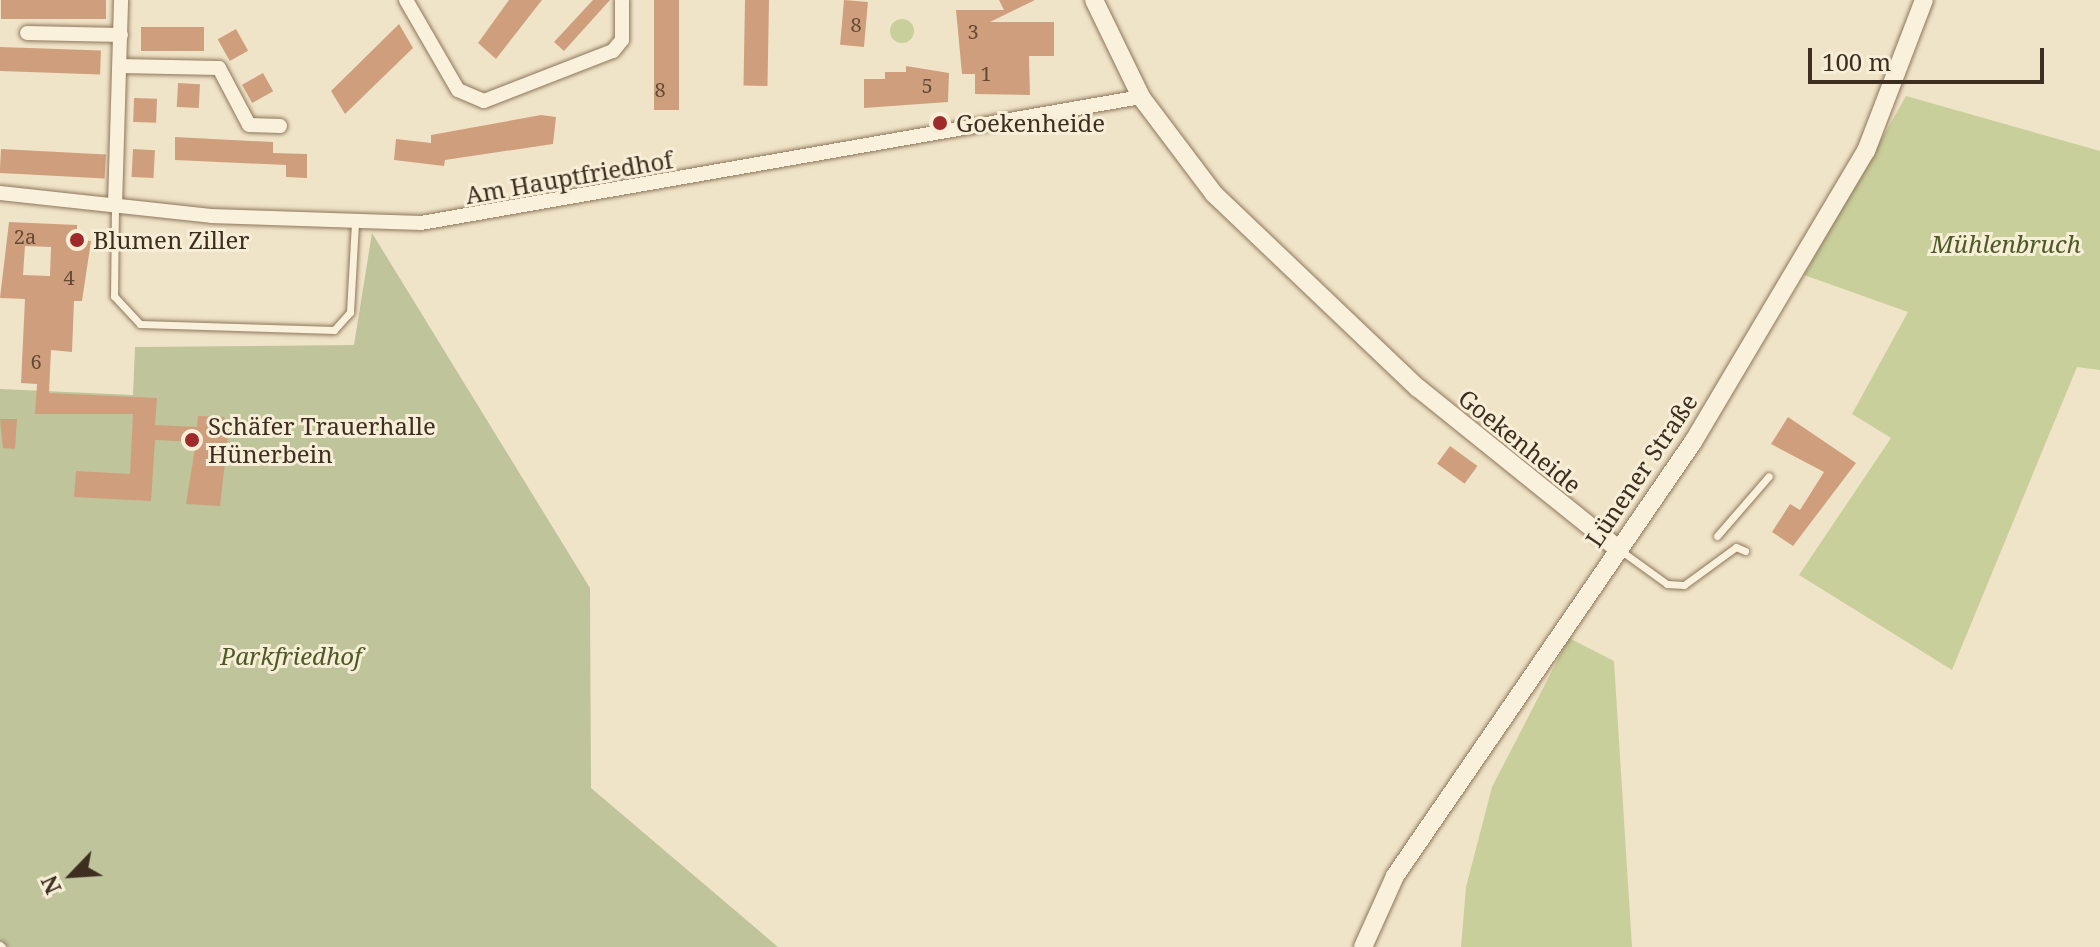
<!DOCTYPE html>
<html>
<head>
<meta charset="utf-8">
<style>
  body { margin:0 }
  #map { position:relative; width:2100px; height:947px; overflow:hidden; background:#f0e4c8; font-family:"Noto Serif",serif }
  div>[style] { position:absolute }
  .green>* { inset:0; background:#c9cf9b }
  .round { border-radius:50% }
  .cemetery>* { inset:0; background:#bfc49a }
  .building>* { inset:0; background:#cf9f7d; transform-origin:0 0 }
  .roads { filter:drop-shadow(0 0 2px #8d765c) drop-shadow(0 0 2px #8d765c) }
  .service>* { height:7px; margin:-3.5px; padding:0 3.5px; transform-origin:3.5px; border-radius:3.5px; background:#faf1dc }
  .minor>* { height:14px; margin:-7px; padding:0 7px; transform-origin:7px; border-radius:7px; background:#faf1dc }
  .secondary>* { height:18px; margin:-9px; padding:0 9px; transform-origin:9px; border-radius:9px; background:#faf1dc }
  .dots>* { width:22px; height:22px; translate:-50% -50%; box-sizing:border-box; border:4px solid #f7eed8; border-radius:50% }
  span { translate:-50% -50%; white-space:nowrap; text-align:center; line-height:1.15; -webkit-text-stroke:6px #f7eed8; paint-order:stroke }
  .number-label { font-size:20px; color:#624a37 }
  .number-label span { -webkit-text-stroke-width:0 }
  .poi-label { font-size:24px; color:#3d2e20 }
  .left { translate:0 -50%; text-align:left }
  .street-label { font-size:24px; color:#3d2e20 }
  .park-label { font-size:24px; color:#4d5a26; font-style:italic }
  .north { position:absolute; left:32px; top:835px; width:80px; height:80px; -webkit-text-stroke:6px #f7eed8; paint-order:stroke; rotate:245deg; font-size:22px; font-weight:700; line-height:32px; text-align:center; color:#3d2e20 }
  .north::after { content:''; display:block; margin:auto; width:28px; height:36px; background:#3d2e20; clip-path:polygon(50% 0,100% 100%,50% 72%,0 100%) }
  .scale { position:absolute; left:1808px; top:48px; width:236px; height:36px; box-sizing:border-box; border:4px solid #3d2e20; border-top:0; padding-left:10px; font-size:24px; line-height:28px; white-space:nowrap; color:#3d2e20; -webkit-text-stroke:6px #f7eed8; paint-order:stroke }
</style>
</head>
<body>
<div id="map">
  <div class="green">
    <i class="round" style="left:890px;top:19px;width:24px;height:24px"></i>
    <i style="clip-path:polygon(1906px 96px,2100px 151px,2100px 370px,2077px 367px,1952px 670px,1799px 575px,1891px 438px,1852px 414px,1908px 312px,1804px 275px)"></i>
    <i style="clip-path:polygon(1569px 638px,1614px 661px,1632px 947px,1461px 947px,1466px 887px,1492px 787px)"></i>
  </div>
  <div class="cemetery">
    <i style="clip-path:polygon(372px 233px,590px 588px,591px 788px,778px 947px,0 947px,0 389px,133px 395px,135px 347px,354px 345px)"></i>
  </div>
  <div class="building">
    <i style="left:1px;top:0;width:105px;height:19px"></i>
    <i style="clip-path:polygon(509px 0,542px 0,496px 59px,478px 43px)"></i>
    <i style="clip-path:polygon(593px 0,610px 0,564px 51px,554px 42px)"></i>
    <i style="left:654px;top:0;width:25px;height:110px"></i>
    <i style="left:769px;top:0;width:86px;height:24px;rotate:91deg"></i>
    <i style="left:844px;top:0;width:24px;height:45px;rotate:5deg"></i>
    <i style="clip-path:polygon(999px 0,1035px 0,990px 22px,1054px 22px,1054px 56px,1029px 56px,1030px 95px,975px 94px,975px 74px,962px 74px,956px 10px,1004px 10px)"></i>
    <i style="clip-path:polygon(399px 24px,413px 48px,345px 114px,331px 91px)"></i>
    <i style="left:141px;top:27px;width:63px;height:24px"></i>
    <i style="left:236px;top:29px;width:25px;height:21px;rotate:61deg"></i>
    <i style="left:0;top:47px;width:101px;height:24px;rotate:2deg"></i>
    <i style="clip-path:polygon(906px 66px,949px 73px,948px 102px,864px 108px,864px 79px,885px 79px,885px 72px,906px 72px)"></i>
    <i style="left:263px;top:73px;width:21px;height:24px;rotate:61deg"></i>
    <i style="left:178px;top:83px;width:22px;height:24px;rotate:3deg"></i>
    <i style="left:134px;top:98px;width:23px;height:24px;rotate:2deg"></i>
    <i style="clip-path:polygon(541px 115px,556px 117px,553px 144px,445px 160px,444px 166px,394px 160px,396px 139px,431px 143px,431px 135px)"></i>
    <i style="clip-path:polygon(175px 137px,273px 142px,273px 153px,307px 154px,307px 178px,286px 177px,286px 165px,175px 160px)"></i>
    <i style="left:1px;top:149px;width:105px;height:24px;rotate:3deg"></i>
    <i style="left:133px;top:149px;width:22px;height:28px;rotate:3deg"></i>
    <i style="clip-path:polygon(evenodd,9px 222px,77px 225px,77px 240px,91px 241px,82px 301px,74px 301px,72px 352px,51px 350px,49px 393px,157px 398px,155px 425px,197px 427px,198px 416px,224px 417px,229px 428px,220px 506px,186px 504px,196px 442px,155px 440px,151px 501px,74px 497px,76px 471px,130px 474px,133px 414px,35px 414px,37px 384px,21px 383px,25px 299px,0 298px,9px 222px,25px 246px,51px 247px,50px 276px,23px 275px,25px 246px)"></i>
    <i style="clip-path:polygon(1788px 417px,1856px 463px,1793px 546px,1772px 532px,1790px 504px,1800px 510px,1824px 472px,1771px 444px)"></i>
    <i style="clip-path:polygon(0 419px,17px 419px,15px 449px,3px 448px)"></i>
    <i style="left:1450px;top:446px;width:34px;height:22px;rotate:36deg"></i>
  </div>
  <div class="roads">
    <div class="service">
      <i style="left:115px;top:205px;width:91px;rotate:90.6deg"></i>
      <i style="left:114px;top:296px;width:38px;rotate:47deg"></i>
      <i style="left:140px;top:324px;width:194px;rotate:1.8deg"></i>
      <i style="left:334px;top:330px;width:24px;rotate:-48deg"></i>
      <i style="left:350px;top:312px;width:89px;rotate:-86.8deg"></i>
      <i style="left:1717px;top:536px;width:79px;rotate:-49.1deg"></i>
      <i style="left:1620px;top:550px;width:58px;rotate:35.9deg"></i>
      <i style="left:1667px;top:584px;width:17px;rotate:3deg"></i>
      <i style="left:1684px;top:585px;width:64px;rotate:-36.2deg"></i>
      <i style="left:1736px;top:547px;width:10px;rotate:24deg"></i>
      <i style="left:0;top:945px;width:3px;rotate:45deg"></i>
    </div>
    <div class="minor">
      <i style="left:406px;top:0;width:104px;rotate:60deg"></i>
      <i style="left:458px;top:90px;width:28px;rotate:23deg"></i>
      <i style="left:484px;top:101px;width:138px;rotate:-21.2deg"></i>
      <i style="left:613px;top:51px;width:14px;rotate:-51deg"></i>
      <i style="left:622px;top:40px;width:40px;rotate:-90deg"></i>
      <i style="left:27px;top:33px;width:94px;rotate:1.2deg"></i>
      <i style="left:120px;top:66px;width:99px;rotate:1.2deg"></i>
      <i style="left:219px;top:68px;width:64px;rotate:62.2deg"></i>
      <i style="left:249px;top:125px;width:31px;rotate:2deg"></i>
      <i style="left:0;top:193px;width:212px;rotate:6.2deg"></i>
      <i style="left:211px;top:216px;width:210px;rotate:1.9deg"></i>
      <i style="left:421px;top:223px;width:731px;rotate:-9.93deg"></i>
      <i style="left:115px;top:205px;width:205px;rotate:-88.3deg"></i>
    </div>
    <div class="secondary">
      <i style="left:1094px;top:0;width:108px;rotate:64.1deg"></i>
      <i style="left:1141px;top:97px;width:121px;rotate:53deg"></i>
      <i style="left:1214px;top:194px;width:282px;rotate:43.6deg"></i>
      <i style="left:1418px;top:388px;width:257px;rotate:38.8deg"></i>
      <i style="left:1363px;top:947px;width:78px;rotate:-65.7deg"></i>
      <i style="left:1395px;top:876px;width:526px;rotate:-55.53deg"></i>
      <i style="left:1693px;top:442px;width:339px;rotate:-59.3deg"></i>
      <i style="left:1866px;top:151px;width:162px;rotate:-69deg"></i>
    </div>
  </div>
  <div class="dots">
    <i style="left:940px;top:123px;background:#9e2a2b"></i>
    <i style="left:77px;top:240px;background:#9e2a2b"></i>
    <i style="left:192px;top:440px;background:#9e2a2b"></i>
  </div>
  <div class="number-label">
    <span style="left:856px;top:24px">8</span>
    <span style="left:973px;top:31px">3</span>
    <span style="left:986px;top:73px">1</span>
    <span style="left:927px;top:85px">5</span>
    <span style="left:660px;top:89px">8</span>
    <span style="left:25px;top:236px">2a</span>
    <span style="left:69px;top:277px">4</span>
    <span style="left:36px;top:361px">6</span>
  </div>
  <div class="poi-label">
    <span class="left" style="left:956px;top:123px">Goekenheide</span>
    <span class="left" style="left:93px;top:240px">Blumen Ziller</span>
    <span class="left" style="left:208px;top:440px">Schäfer Trauerhalle<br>Hünerbein</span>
  </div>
  <div class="street-label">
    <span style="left:569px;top:177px;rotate:-10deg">Am Hauptfriedhof</span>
    <span style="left:1520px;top:441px;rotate:39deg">Goekenheide</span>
    <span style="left:1641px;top:470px;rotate:-56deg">Lünener Straße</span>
  </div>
  <div class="park-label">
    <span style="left:2006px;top:244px">Mühlenbruch</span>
    <span style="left:291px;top:656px">Parkfriedhof</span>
  </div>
  <div class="north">N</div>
  <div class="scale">100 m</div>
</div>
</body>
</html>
